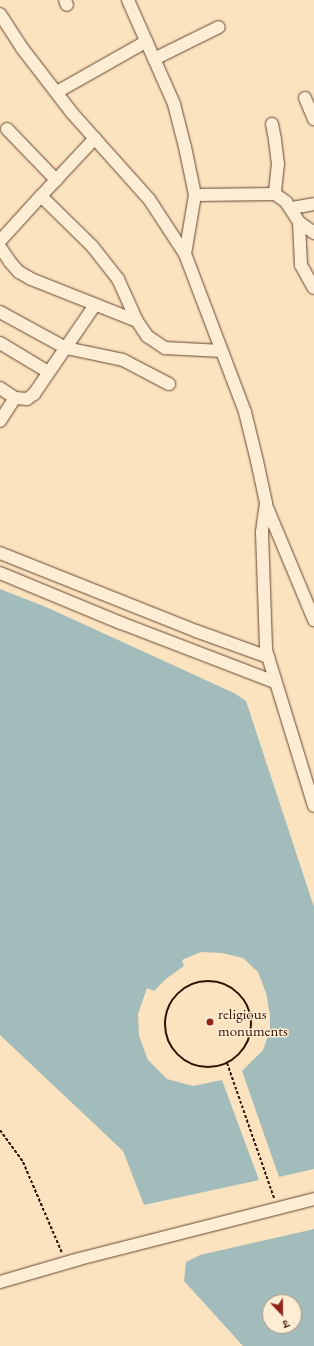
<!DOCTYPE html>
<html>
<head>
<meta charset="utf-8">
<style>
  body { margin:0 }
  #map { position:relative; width:314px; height:1346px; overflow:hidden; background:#fce3bf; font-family:"EB Garamond","Noto Serif Devanagari",serif }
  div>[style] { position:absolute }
  .water>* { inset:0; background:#a2bcbb }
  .path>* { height:2px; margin-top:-1px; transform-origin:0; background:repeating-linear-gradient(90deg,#311200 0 3px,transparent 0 5px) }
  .path>.ring { margin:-1px; padding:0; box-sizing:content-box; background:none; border:2px solid #311200; border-radius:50% }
  .roads { filter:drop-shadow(0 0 1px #644630) drop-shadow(0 0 1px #644630) }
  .minor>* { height:12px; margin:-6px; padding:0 6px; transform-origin:6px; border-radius:6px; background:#fdedd5 }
  .dots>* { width:11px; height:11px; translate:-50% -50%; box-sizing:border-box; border:2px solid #fdedd5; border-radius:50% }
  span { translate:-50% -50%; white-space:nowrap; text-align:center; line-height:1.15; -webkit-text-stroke:3px #fdedd5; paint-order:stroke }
  .poi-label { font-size:15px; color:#311200 }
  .left { translate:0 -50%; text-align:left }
  .north { position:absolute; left:262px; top:1294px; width:40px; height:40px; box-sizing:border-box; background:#fdedd5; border:1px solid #ab9580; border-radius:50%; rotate:158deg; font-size:11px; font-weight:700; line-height:16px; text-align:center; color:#311200 }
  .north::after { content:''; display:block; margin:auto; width:14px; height:18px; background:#8f2418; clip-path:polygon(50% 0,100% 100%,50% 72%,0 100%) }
</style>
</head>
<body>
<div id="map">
  <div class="water">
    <i style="clip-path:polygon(0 589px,46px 607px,234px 693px,246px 701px,314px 907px,314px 1169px,279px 1177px,242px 1071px,263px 1050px,270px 1030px,270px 1015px,266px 993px,258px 972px,243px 958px,222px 953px,201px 952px,182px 960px,184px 966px,167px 978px,154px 991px,147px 988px,138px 1014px,139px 1036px,148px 1060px,167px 1079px,193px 1086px,222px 1080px,259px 1180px,144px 1205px,123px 1151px,0 1035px)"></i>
    <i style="clip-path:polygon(evenodd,314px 1229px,314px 1346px,243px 1346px,184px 1281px,186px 1262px,200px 1255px,314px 1229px,270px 1302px,294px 1302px,294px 1326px,270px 1326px,270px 1302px)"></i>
  </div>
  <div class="path">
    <i class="ring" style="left:165px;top:981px;width:84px;height:84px"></i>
    <i style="left:227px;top:1063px;width:143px;rotate:70.8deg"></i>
    <i style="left:0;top:1130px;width:39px;rotate:54deg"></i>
    <i style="left:23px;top:1162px;width:99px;rotate:66.8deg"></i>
  </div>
  <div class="roads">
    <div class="minor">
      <i style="left:65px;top:0;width:5px;rotate:68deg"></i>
      <i style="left:128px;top:0;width:114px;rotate:66.1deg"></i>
      <i style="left:174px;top:104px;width:44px;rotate:75.7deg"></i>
      <i style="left:185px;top:147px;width:49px;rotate:78.2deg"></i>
      <i style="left:195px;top:195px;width:60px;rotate:99.6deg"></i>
      <i style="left:0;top:14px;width:40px;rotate:57.1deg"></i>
      <i style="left:22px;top:48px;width:82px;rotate:52.4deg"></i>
      <i style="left:72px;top:113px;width:115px;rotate:48.2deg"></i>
      <i style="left:149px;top:199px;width:66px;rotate:56.8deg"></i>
      <i style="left:185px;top:254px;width:169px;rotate:69.2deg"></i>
      <i style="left:245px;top:412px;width:50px;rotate:76.2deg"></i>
      <i style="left:257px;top:461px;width:43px;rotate:77.9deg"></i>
      <i style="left:266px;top:503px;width:30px;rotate:98deg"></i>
      <i style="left:262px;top:533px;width:117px;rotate:88deg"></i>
      <i style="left:266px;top:650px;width:163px;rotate:72.9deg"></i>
      <i style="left:154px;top:59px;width:72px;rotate:-26.2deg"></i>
      <i style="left:57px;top:92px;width:103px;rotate:-29.5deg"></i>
      <i style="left:305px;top:98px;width:23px;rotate:67deg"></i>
      <i style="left:272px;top:124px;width:16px;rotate:79deg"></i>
      <i style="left:275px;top:140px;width:23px;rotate:83deg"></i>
      <i style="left:278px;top:163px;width:31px;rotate:96deg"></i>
      <i style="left:7px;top:129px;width:71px;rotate:46.1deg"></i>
      <i style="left:195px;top:195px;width:80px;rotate:-0.7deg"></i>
      <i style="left:275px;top:194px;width:14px;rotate:36deg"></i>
      <i style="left:286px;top:202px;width:24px;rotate:57deg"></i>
      <i style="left:299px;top:222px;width:43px;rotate:87.3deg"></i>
      <i style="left:301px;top:265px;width:26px;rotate:61deg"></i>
      <i style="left:41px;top:196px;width:79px;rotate:-47deg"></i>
      <i style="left:292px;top:208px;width:22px;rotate:-10deg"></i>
      <i style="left:299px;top:222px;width:19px;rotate:36deg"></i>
      <i style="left:0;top:241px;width:61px;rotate:-47.7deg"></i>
      <i style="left:41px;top:196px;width:71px;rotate:44.4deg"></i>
      <i style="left:92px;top:246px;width:42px;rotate:51.8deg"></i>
      <i style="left:118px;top:279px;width:46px;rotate:65.7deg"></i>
      <i style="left:137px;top:321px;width:18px;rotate:56deg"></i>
      <i style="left:147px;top:336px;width:22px;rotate:34deg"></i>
      <i style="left:165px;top:348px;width:57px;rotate:3deg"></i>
      <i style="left:0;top:247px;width:18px;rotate:56deg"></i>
      <i style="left:10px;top:262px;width:13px;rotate:48deg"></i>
      <i style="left:19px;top:272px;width:14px;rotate:30deg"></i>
      <i style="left:31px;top:279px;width:114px;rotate:21.6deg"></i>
      <i style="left:0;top:312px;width:75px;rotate:28.6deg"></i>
      <i style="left:66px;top:348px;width:58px;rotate:11.9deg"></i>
      <i style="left:123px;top:360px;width:52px;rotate:27.6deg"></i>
      <i style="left:0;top:343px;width:56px;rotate:31.1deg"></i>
      <i style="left:0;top:388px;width:18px;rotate:34deg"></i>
      <i style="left:15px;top:398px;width:12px;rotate:5deg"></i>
      <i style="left:27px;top:399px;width:9px;rotate:-36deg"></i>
      <i style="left:34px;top:394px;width:108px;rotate:-55.6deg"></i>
      <i style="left:0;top:421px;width:27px;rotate:-57deg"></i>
      <i style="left:266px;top:505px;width:125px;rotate:67.3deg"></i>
      <i style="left:0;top:553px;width:211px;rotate:21.7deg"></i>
      <i style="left:196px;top:631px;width:77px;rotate:19.9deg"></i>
      <i style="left:0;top:573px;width:131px;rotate:22.5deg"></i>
      <i style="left:121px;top:623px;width:165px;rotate:21deg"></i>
      <i style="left:0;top:1282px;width:82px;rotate:-16.2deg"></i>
      <i style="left:79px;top:1259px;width:243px;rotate:-14.3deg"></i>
    </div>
  </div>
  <div class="dots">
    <i style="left:210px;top:1022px;background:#8f2418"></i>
  </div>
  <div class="poi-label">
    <span class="left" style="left:218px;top:1022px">religious<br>monuments</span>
  </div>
  <div class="north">उ</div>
</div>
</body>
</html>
